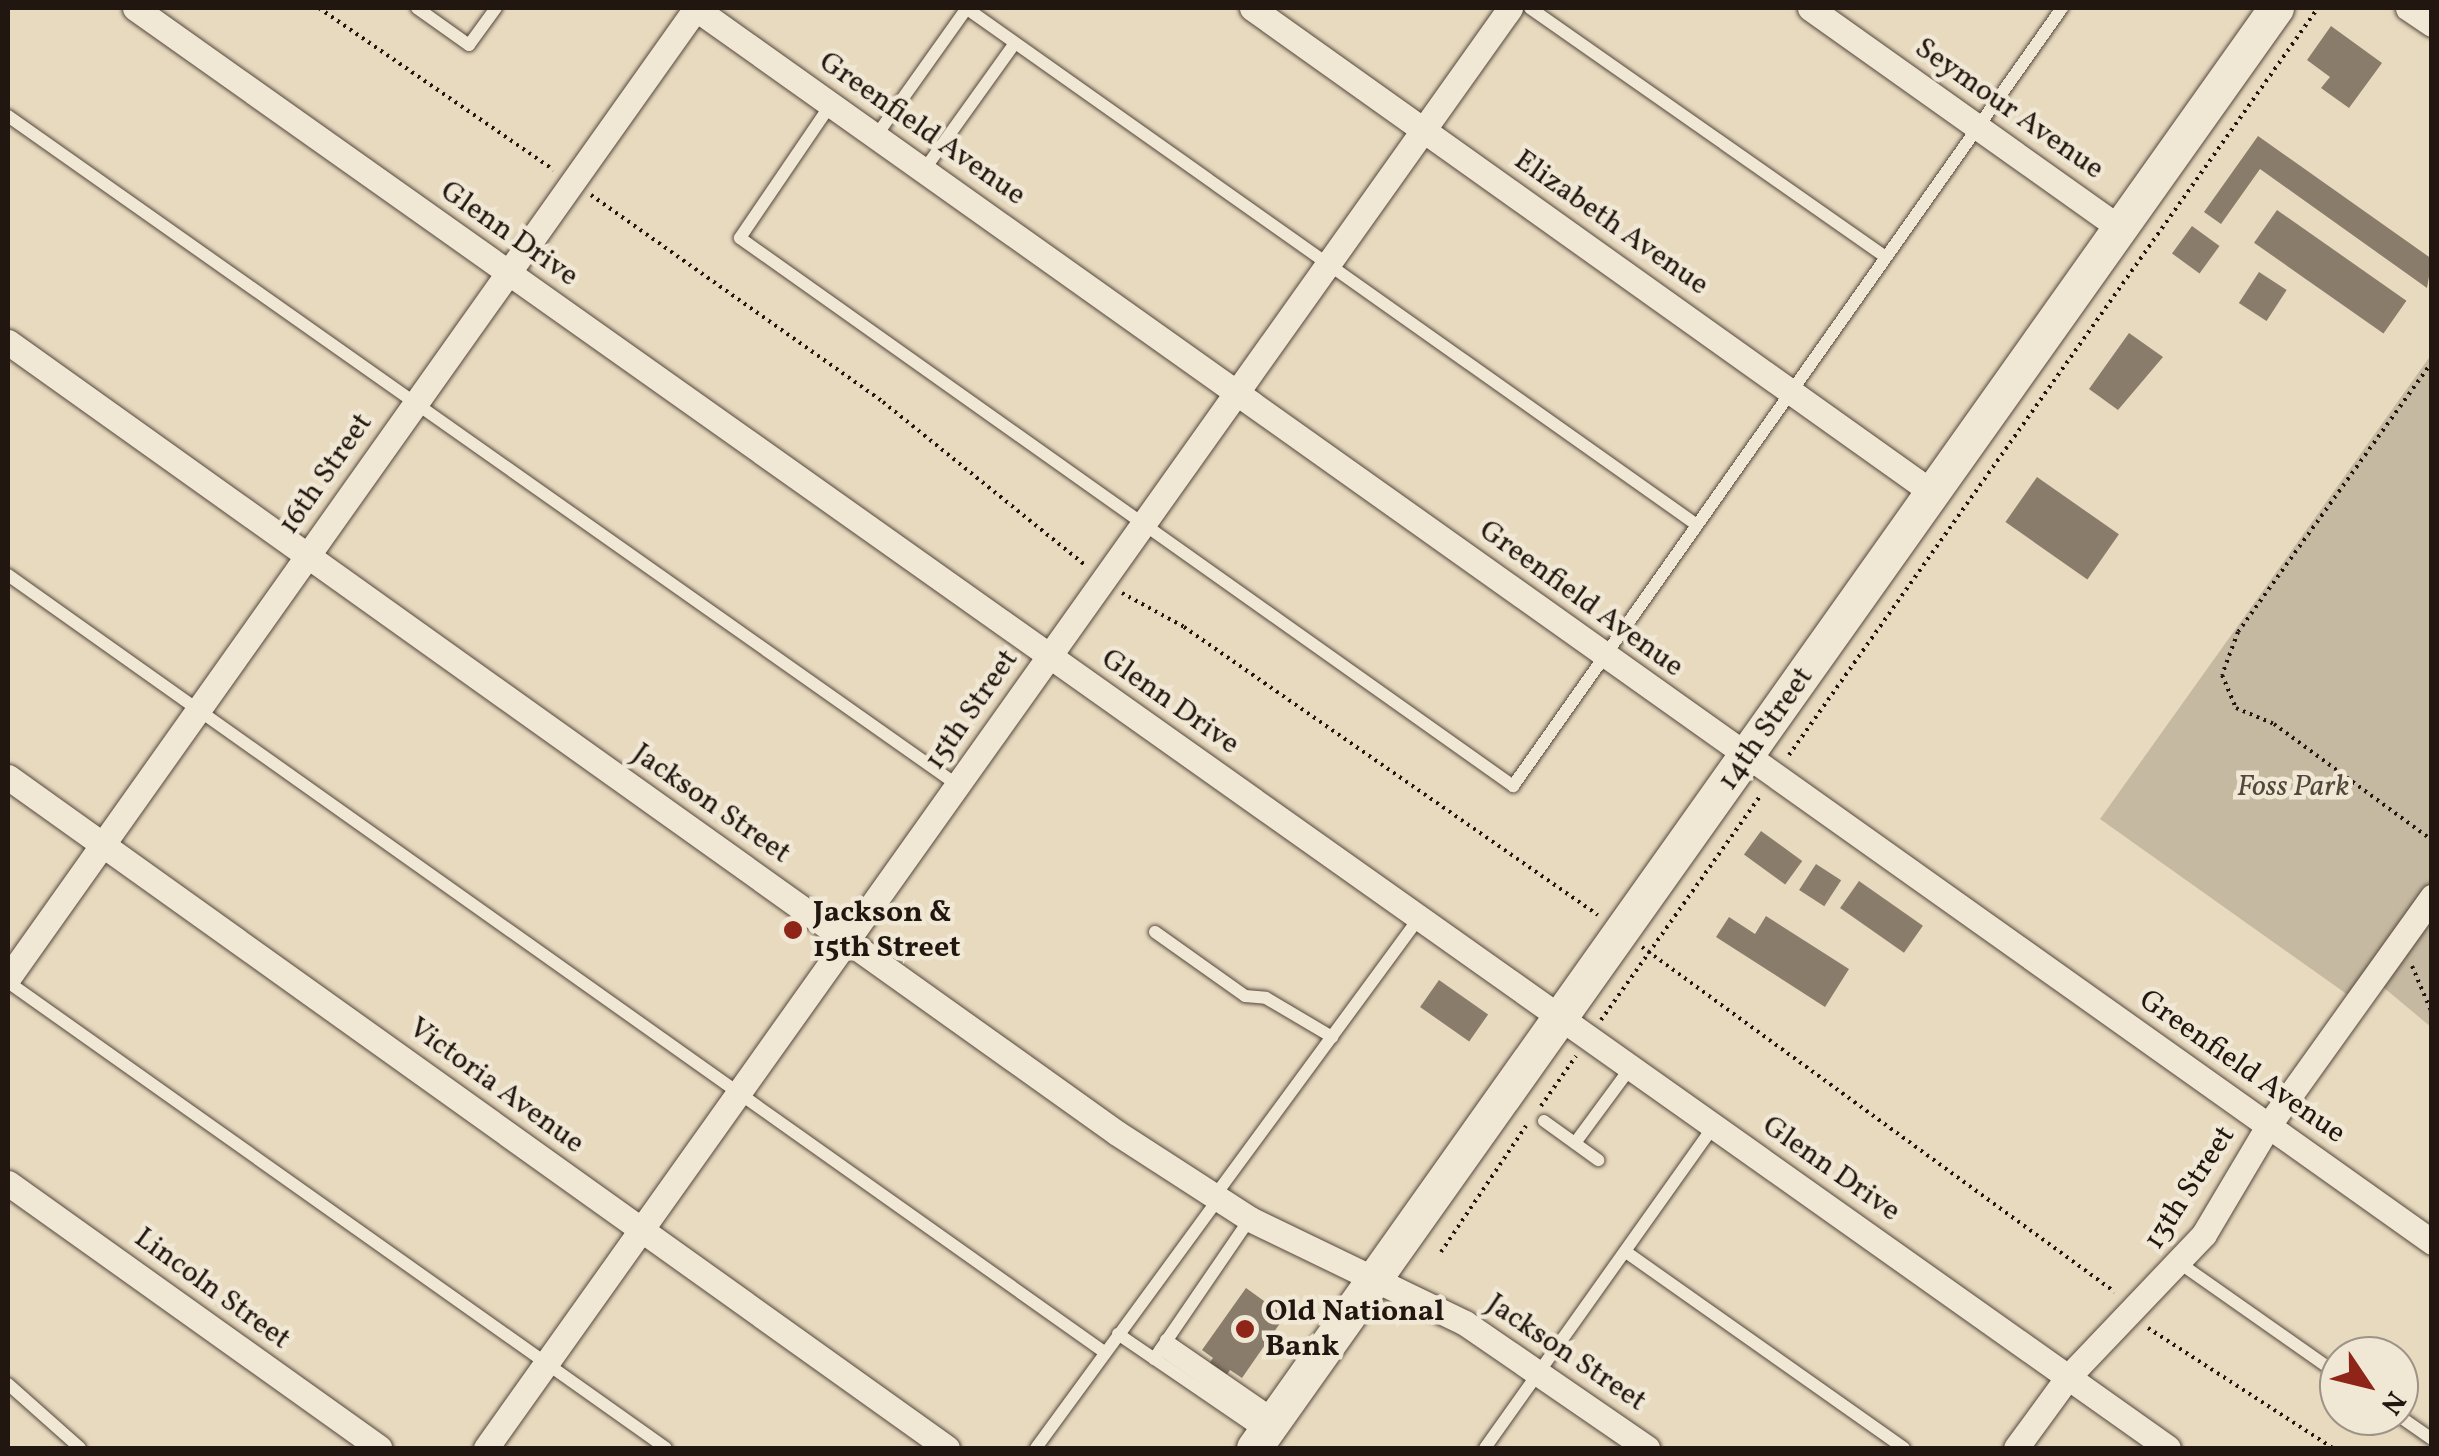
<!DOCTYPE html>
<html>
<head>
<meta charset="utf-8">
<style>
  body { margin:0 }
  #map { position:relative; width:2439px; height:1456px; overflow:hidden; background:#e8dabf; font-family:Vollkorn,serif }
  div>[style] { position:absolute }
  .green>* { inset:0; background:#c6b9a1 }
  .building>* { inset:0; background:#897c6b; transform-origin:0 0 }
  .path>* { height:4px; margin-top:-2px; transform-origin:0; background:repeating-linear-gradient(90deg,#221610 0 2.5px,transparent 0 7.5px) }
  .roads { filter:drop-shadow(0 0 2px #54473c) drop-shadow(0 0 2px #54473c) }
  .lane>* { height:12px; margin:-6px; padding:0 6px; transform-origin:6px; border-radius:6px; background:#f0e7d5 }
  .street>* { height:25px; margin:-12.5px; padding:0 12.5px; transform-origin:12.5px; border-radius:12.5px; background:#f0e7d5 }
  .secondary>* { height:35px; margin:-17.5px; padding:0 17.5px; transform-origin:17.5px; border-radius:17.5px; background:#f0e7d5 }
  .dots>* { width:28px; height:28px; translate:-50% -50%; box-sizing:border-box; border:5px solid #f0e7d5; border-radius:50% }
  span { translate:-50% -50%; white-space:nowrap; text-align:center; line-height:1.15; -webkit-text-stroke:9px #f0e7d5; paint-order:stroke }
  .street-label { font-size:30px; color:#221610 }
  .park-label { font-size:30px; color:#53473c; font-style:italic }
  .poi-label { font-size:30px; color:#221610; font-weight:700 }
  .left { translate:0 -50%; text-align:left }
  .frame { position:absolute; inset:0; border:10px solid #221610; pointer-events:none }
  .north { position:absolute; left:2319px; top:1336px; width:100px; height:100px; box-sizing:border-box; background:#f0e7d5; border:2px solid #9e9386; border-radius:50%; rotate:125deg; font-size:28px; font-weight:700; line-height:40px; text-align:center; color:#221610 }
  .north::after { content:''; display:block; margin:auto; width:35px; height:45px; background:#8f2418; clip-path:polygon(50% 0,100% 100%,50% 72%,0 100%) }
</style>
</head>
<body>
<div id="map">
  <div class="green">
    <i style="clip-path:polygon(2431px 355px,2431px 1027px,2383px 987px,2348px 995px,2100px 819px)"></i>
  </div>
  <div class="building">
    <i style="clip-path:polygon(2331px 26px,2382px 63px,2349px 108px,2321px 88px,2330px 77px,2307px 60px)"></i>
    <i style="clip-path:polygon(2258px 136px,2432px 259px,2427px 288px,2260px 169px,2221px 224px,2204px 212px)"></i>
    <i style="left:2277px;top:210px;width:158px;height:40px;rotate:35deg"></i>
    <i style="left:2192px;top:226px;width:34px;height:34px;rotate:36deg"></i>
    <i style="left:2259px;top:272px;width:33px;height:37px;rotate:33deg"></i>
    <i style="clip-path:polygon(2129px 333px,2163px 357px,2118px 410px,2089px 389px)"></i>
    <i style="left:2037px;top:477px;width:100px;height:55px;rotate:35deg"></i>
    <i style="left:1761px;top:831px;width:51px;height:29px;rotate:36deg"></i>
    <i style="left:1816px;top:864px;width:30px;height:31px;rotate:33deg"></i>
    <i style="left:1859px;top:881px;width:78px;height:33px;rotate:35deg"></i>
    <i style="clip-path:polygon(1766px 916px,1849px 969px,1825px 1007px,1716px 937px,1729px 917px,1755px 934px)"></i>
    <i style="left:1439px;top:980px;width:60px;height:33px;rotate:35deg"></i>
    <i style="clip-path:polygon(1246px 1288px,1285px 1316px,1242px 1378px,1230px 1370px,1214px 1394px,1196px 1382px,1213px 1358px,1202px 1350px)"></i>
  </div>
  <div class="path">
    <i style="left:319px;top:8px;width:285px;rotate:34.6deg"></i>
    <i style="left:591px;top:195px;width:358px;rotate:35.3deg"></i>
    <i style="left:883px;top:402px;width:261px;rotate:38.9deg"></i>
    <i style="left:2432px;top:362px;width:332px;rotate:125.7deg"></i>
    <i style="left:2238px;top:632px;width:46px;rotate:110.4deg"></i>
    <i style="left:2222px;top:675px;width:36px;rotate:67deg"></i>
    <i style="left:2236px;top:708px;width:41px;rotate:22.8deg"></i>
    <i style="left:2274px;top:724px;width:196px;rotate:36.3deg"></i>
    <i style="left:1122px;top:593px;width:71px;rotate:28.7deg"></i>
    <i style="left:1184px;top:627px;width:504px;rotate:34.82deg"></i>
    <i style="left:1789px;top:755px;width:915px;rotate:-54.7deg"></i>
    <i style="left:1642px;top:947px;width:585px;rotate:36.11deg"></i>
    <i style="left:2412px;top:966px;width:51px;rotate:66.9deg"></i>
    <i style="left:1601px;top:1020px;width:276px;rotate:-54.6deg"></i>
    <i style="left:1541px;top:1106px;width:61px;rotate:-55deg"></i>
    <i style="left:1441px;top:1252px;width:152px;rotate:-56deg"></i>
    <i style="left:2148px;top:1328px;width:221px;rotate:33deg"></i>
  </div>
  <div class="roads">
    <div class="lane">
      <i style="left:417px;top:8px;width:64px;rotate:35.4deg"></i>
      <i style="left:469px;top:45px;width:46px;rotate:-53.9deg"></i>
      <i style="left:966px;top:8px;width:895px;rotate:35.27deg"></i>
      <i style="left:1530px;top:8px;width:434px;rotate:35deg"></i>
      <i style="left:831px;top:104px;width:162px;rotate:124.2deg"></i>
      <i style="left:740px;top:238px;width:948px;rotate:35.33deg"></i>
      <i style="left:1513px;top:786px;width:952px;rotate:-54.79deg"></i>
      <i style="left:8px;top:116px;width:1163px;rotate:35.17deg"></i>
      <i style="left:876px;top:136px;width:157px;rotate:-54.6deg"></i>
      <i style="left:924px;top:170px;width:156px;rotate:-54.4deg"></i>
      <i style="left:8px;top:575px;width:1343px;rotate:35.33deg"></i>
      <i style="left:1155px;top:932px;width:110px;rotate:35.4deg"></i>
      <i style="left:1245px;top:996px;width:21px;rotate:5deg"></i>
      <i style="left:1266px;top:998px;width:77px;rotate:30.6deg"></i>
      <i style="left:8px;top:982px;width:806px;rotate:35.31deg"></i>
      <i style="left:1544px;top:1121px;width:67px;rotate:35.8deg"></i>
      <i style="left:1575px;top:1143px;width:94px;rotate:-53.6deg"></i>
      <i style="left:1214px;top:1197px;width:345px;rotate:-53.7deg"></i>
      <i style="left:1626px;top:1252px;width:340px;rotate:35.2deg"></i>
      <i style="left:2181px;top:1264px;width:193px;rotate:35.1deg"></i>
      <i style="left:1118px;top:1334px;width:172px;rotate:34.3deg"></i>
      <i style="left:1166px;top:1340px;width:132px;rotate:34.5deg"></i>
      <i style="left:1161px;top:1349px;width:131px;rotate:34.8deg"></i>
      <i style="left:1154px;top:1359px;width:170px;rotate:-55.6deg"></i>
      <i style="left:8px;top:1384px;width:96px;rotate:41.6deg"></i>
      <i style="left:2399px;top:1416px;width:40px;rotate:34.9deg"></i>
      <i style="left:1036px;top:1448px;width:308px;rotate:-53.8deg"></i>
      <i style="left:1485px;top:1448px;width:395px;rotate:-54.6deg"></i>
    </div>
    <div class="street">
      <i style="left:135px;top:8px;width:2491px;rotate:35.31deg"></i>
      <i style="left:695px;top:8px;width:2131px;rotate:35.39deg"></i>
      <i style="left:1252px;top:8px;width:836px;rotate:35.46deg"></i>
      <i style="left:1810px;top:8px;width:382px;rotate:35.4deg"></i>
      <i style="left:2408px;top:8px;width:29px;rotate:34deg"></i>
      <i style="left:8px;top:342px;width:1362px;rotate:35.5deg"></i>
      <i style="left:1117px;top:1133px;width:158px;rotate:32.9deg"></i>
      <i style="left:1250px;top:1219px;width:239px;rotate:25.8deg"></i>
      <i style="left:1465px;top:1323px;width:221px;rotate:34.5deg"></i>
      <i style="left:8px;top:777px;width:1154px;rotate:35.55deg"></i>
      <i style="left:8px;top:978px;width:1189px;rotate:-54.65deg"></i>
      <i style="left:8px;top:1183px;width:456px;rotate:35.5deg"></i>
      <i style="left:486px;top:1448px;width:1767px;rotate:-54.58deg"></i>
      <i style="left:2016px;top:1448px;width:88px;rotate:-53.8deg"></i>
      <i style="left:2068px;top:1377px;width:197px;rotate:-46.4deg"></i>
      <i style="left:2204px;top:1234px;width:126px;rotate:-59.3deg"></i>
      <i style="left:2268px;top:1126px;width:282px;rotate:-54.4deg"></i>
    </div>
    <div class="secondary">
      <i style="left:1254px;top:1448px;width:1766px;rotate:-54.64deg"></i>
    </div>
  </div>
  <div class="dots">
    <i style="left:793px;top:930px;background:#8f2418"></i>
    <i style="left:1245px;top:1329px;background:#8f2418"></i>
  </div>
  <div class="street-label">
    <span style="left:2009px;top:109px;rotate:35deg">Seymour Avenue</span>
    <span style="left:922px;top:129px;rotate:35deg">Greenfield Avenue</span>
    <span style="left:1611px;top:223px;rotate:35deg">Elizabeth Avenue</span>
    <span style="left:509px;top:234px;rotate:35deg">Glenn Drive</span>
    <span style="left:326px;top:474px;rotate:-55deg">16th Street</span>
    <span style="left:1581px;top:599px;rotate:36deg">Greenfield Avenue</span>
    <span style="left:1170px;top:702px;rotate:35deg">Glenn Drive</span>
    <span style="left:972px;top:710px;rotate:-55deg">15th Street</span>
    <span style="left:1766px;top:729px;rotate:-55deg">14th Street</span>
    <span style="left:711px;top:804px;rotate:35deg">Jackson Street</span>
    <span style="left:2242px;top:1067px;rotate:35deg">Greenfield Avenue</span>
    <span style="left:496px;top:1086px;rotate:36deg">Victoria Avenue</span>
    <span style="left:1831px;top:1169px;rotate:35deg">Glenn Drive</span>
    <span style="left:2190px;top:1188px;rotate:-57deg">13th Street</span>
    <span style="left:212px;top:1289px;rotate:36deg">Lincoln Street</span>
    <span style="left:1566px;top:1353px;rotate:34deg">Jackson Street</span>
  </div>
  <div class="park-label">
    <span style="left:2293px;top:787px">Foss Park</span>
  </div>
  <div class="poi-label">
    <span class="left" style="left:813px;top:930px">Jackson &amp;<br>15th Street</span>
    <span class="left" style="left:1265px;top:1329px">Old National<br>Bank</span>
  </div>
  <div class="frame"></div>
  <div class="north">N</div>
</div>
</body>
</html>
